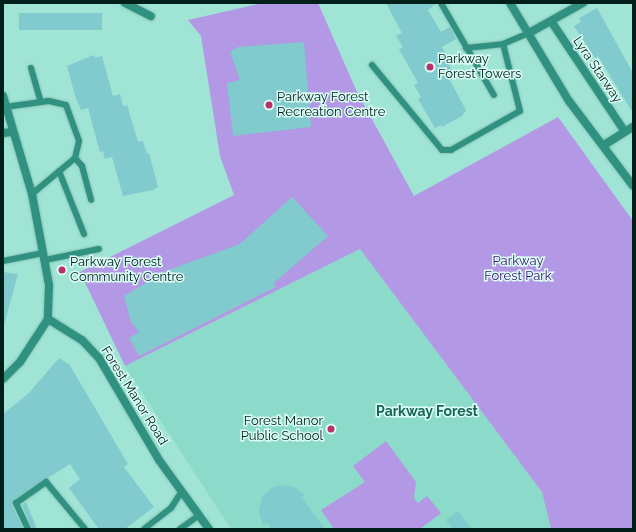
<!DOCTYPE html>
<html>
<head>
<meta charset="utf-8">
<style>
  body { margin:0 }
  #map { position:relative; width:636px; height:532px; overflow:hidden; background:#9fe4d5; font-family:Raleway,sans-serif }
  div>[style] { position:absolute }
  .built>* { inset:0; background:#8bdaca }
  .green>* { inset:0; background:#b398e5 }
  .building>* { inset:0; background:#81cacd; transform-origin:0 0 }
  .roads { filter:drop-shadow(0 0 1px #83c1b3) drop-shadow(0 0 1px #83c1b3) }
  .service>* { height:6px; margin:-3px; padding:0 3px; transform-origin:3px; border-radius:3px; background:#309180 }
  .minor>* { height:8px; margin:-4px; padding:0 4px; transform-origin:4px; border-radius:4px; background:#309180 }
  .dots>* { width:11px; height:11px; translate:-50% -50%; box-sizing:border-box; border:2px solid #dcfef6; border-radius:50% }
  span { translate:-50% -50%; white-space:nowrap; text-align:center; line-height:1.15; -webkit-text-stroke:3px #dcfef6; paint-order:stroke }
  .poi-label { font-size:13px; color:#021f1a }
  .left { translate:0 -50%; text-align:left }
  .right { translate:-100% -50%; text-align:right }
  .street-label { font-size:13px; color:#021f1a }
  .park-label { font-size:13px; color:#3e156d }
  .neighbourhood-label { font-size:14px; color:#186256; font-weight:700 }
  .frame { position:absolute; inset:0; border:4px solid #021f1a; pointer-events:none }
</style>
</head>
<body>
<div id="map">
  <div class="built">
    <i style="clip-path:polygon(360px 249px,542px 492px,551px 529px,231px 529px,125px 366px)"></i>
  </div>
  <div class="green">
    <i style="clip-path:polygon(263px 3px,318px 3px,357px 92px,414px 196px,558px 117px,633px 221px,633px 529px,551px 529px,542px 492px,360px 249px,125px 366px,80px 272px,234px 195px,220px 156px,201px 36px,188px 20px)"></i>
    <i style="clip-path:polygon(386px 441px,416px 482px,414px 498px,418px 503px,427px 496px,441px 513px,420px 529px,334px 529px,321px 510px,365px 482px,353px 466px)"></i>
  </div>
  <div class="building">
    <i style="clip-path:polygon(386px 3px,437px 3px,428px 10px,441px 32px,450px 27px,456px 39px,442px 47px,451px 63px,449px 65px,452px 71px,447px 75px,466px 110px,462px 116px,442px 127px,441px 125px,435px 128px,418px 99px,421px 97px,414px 85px,418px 83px,399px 49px,403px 47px,396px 36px,402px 33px)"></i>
    <i style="clip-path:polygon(597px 8px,633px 73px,633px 113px,598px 56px,595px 58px,574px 26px,581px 22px,579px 18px)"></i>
    <i style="left:19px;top:13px;width:83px;height:17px"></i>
    <i style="clip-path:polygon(304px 42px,311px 127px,233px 136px,227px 83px,240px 80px,230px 52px,238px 47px)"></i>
    <i style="clip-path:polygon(94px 55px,95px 58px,102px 56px,113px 96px,120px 94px,123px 106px,127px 105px,138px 142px,143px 141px,147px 154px,149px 153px,158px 187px,153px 190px,123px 196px,112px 157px,105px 159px,103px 151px,100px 152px,88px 108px,81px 110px,76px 99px,67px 66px)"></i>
    <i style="clip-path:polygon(292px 197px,328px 236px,274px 283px,276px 287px,139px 356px,129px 338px,139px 332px,131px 322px,124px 296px,166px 271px,240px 244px)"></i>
    <i style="clip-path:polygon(3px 272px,18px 274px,4px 325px,3px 325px)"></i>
    <i style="clip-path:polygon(59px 358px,69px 364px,128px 464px,124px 467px,154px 507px,125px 529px,99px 529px,69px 488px,80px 479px,70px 464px,13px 500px,12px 505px,23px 529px,3px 529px,3px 414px,28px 394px)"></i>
    <i style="clip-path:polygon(284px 485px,294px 487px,305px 495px,302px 498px,325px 529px,272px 529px,267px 523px,263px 526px,259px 511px,262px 497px,273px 487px)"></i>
    <i style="clip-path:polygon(26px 502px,37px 529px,32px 529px,22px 505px)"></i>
    <i style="clip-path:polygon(458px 511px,472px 529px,453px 529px,446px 520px)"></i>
  </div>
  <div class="roads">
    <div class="service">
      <i style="left:441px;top:3px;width:106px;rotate:60.1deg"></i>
      <i style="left:466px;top:48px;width:37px;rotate:-6deg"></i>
      <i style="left:503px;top:44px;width:28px;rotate:-23deg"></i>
      <i style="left:372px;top:65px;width:110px;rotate:50.5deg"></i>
      <i style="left:442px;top:150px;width:9px"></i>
      <i style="left:451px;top:150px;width:79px;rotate:-29.5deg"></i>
      <i style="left:520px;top:111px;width:69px;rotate:-104.2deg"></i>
      <i style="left:31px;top:68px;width:35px;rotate:74deg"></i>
      <i style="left:5px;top:107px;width:44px;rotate:-7.8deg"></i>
      <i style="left:49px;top:101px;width:17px;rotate:13deg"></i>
      <i style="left:66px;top:105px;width:38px;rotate:70deg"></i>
      <i style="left:79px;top:141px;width:17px;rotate:103deg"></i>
      <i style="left:75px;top:158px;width:56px;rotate:140.1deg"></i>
      <i style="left:75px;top:158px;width:11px;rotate:49deg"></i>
      <i style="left:82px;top:166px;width:35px;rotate:75deg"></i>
      <i style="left:59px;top:171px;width:68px;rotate:68.4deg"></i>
      <i style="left:45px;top:260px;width:55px;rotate:-11.5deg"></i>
      <i style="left:3px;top:261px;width:41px;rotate:-11.3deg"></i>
      <i style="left:28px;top:529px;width:29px;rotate:-115deg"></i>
      <i style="left:16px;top:503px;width:37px;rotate:-35deg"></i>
      <i style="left:46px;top:482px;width:61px;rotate:50.3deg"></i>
      <i style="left:144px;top:529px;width:34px;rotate:-38deg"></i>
      <i style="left:171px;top:508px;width:20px;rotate:-57deg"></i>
      <i style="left:180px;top:529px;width:24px;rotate:-36deg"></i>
    </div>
    <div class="minor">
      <i style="left:125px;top:3px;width:29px;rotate:27deg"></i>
      <i style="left:510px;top:3px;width:114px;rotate:59deg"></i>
      <i style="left:569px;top:101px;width:106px;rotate:53deg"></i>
      <i style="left:551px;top:21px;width:133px;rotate:56.3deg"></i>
      <i style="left:529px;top:33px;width:62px;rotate:-29.1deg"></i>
      <i style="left:3px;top:96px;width:102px;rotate:73.5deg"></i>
      <i style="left:32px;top:194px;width:93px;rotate:79.4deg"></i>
      <i style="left:49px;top:285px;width:34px;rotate:92deg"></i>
      <i style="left:48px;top:319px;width:40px;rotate:32deg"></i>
      <i style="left:82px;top:340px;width:25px;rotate:47deg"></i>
      <i style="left:99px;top:358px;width:118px;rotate:59.5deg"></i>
      <i style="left:159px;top:460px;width:85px;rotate:54.1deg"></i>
      <i style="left:3px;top:133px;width:9px;rotate:-6deg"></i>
      <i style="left:604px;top:145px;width:34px;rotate:-32deg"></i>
      <i style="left:3px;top:379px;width:24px;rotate:-45deg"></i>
      <i style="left:20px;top:362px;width:51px;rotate:-56.9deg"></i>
    </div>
  </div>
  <div class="dots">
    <i style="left:430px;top:67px;background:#ba306b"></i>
    <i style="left:269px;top:105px;background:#ba306b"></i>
    <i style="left:62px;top:270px;background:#ba306b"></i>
    <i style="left:331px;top:429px;background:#ba306b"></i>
  </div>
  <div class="poi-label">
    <span class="left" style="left:438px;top:67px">Parkway<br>Forest Towers</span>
    <span class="left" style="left:277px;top:105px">Parkway Forest<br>Recreation Centre</span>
    <span class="left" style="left:70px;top:270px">Parkway Forest<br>Community Centre</span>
    <span class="right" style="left:323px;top:429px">Forest Manor<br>Public School</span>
  </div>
  <div class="street-label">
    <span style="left:597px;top:70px;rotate:56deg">Lyra Starway</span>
    <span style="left:134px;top:396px;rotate:58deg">Forest Manor Road</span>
  </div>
  <div class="park-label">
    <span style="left:518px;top:269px">Parkway<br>Forest Park</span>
  </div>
  <div class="neighbourhood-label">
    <span style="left:427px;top:411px">Parkway Forest</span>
  </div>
  <div class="frame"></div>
</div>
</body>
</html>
